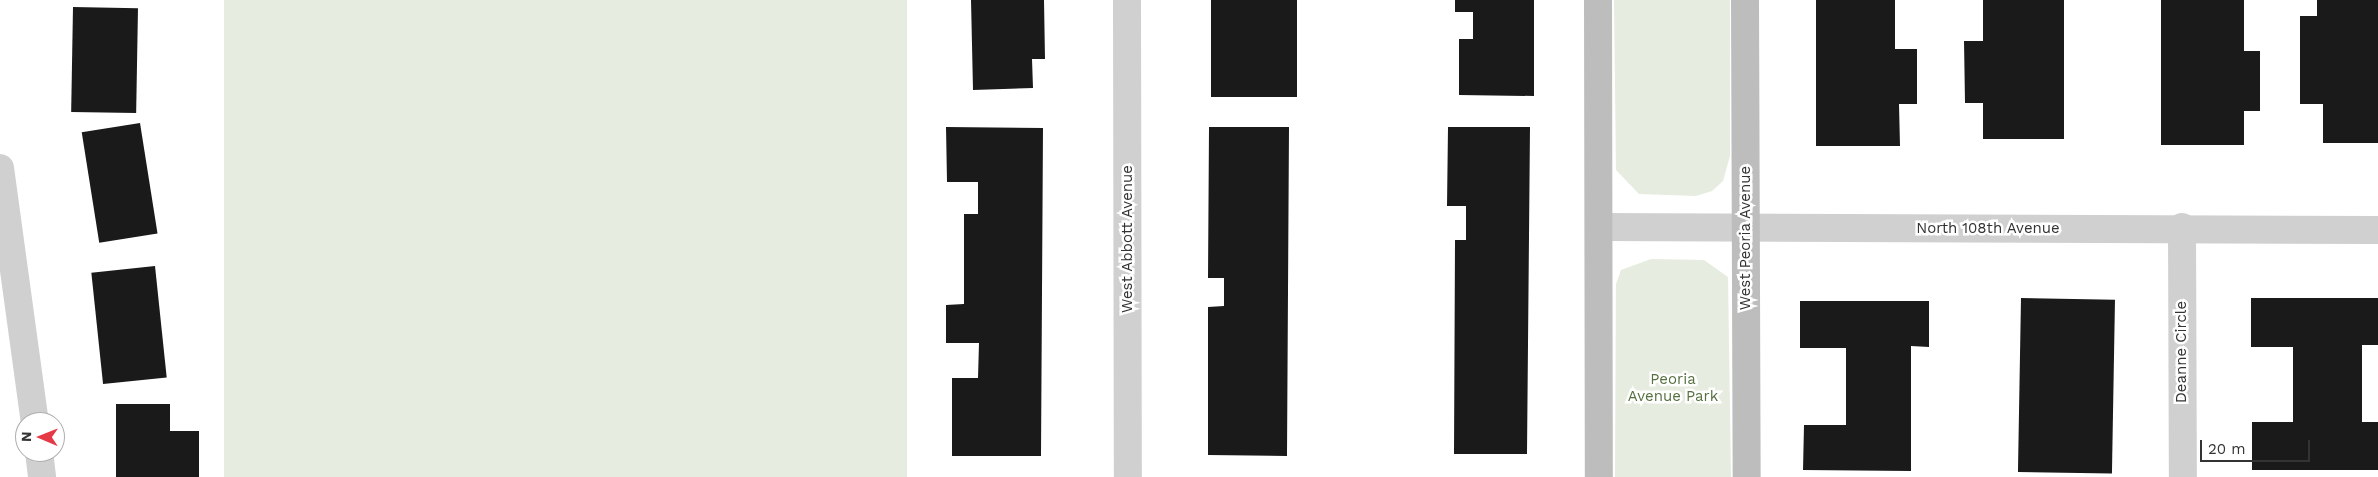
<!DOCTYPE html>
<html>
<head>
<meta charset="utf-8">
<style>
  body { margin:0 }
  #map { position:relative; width:2378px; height:477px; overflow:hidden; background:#fff; font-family:"Work Sans",sans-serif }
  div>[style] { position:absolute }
  .green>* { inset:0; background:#e6ecdf; transform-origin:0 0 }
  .building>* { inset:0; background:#1a1a1a; transform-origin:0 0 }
  .street>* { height:28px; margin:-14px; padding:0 14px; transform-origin:14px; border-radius:14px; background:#d0d0d0 }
  .secondary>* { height:28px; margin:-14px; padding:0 14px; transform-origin:14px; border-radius:14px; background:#bdbdbd }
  span { translate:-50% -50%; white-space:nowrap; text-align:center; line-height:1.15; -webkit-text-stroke:5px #fff; paint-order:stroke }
  .street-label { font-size:15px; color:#333 }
  .park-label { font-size:15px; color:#56703f }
  .north { position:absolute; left:15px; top:412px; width:50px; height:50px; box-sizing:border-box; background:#fff; border:1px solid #adadad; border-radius:50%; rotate:271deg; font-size:14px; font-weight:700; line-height:20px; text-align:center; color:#333 }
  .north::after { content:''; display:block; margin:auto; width:18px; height:22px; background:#e63946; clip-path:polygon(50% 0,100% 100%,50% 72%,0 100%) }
  .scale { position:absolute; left:2200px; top:440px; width:110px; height:22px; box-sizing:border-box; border:2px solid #333; border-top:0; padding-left:6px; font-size:15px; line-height:18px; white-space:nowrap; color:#333; -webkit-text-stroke:4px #fff; paint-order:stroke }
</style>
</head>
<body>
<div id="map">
  <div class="green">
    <i style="left:224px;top:0;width:683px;height:479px"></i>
    <i style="clip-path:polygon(1614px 0,1730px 0,1730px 156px,1723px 181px,1712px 191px,1696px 196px,1639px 194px,1616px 170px)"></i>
    <i style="clip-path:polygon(1651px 259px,1704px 260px,1728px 277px,1731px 477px,1615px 477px,1616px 284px,1621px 270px)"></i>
  </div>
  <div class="building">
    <i style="clip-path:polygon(971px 0,1044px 0,1045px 59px,1032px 59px,1033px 88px,973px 90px)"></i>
    <i style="left:1211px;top:0;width:86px;height:97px"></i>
    <i style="clip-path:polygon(1455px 0,1534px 0,1534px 96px,1459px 95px,1459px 39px,1473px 39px,1473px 12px,1455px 12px)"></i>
    <i style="clip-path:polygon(1816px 0,1895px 0,1895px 49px,1917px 49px,1917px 104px,1899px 104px,1900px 146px,1816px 146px)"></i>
    <i style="clip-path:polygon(1983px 0,2064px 0,2064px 139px,1983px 139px,1983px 103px,1965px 103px,1964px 41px,1983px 41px)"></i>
    <i style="clip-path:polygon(2161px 0,2244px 0,2244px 51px,2260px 51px,2260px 111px,2244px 111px,2244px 145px,2161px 145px)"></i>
    <i style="clip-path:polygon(2317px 0,2378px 0,2378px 143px,2323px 143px,2323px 104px,2300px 104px,2300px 16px,2317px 16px)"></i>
    <i style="left:73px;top:7px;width:65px;height:105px;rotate:1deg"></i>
    <i style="left:140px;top:123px;width:112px;height:59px;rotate:81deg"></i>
    <i style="clip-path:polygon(946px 127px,1043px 128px,1041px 456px,952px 456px,952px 378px,978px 378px,979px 343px,946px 343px,946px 305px,964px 304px,964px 214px,978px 214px,978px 182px,947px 182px)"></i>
    <i style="clip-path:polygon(1209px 127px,1289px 127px,1287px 456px,1208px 455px,1208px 307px,1224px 306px,1224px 278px,1208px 278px)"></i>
    <i style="clip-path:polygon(1448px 127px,1530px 127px,1527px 454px,1454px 454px,1455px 240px,1466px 240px,1466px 206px,1447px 206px)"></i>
    <i style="left:155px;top:266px;width:112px;height:64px;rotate:84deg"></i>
    <i style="left:2021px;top:298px;width:94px;height:174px;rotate:1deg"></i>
    <i style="clip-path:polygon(2251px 298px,2378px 298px,2378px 345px,2362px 345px,2362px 422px,2378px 422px,2378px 470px,2252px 470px,2252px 422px,2293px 422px,2293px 347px,2251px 347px)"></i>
    <i style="clip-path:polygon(1800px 301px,1929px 301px,1929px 347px,1911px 346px,1911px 471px,1803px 470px,1804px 425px,1846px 425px,1846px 348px,1800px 348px)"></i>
    <i style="clip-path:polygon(116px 404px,170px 404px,170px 431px,199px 431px,199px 477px,116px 477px)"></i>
  </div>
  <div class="street">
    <i style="left:1127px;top:0;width:477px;rotate:89.9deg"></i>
    <i style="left:0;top:168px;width:256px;rotate:82.2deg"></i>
    <i style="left:1599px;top:227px;width:779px;rotate:0.22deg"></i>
    <i style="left:2182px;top:227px;width:250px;rotate:89.8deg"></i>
    <i style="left:39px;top:452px;width:25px;rotate:83deg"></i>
  </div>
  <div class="secondary">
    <i style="left:1598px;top:0;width:477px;rotate:89.9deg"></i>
    <i style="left:1745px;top:0;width:477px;rotate:89.8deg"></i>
  </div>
  <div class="street-label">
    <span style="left:1988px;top:229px">North 108th Avenue</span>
    <span style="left:1746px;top:238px;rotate:-90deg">West Peoria Avenue</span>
    <span style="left:1128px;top:239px;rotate:-90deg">West Abbott Avenue</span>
    <span style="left:2182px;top:352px;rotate:-90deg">Deanne Circle</span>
  </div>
  <div class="park-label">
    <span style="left:1673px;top:388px">Peoria<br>Avenue Park</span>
  </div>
  <div class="north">N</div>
  <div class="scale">20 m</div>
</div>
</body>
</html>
